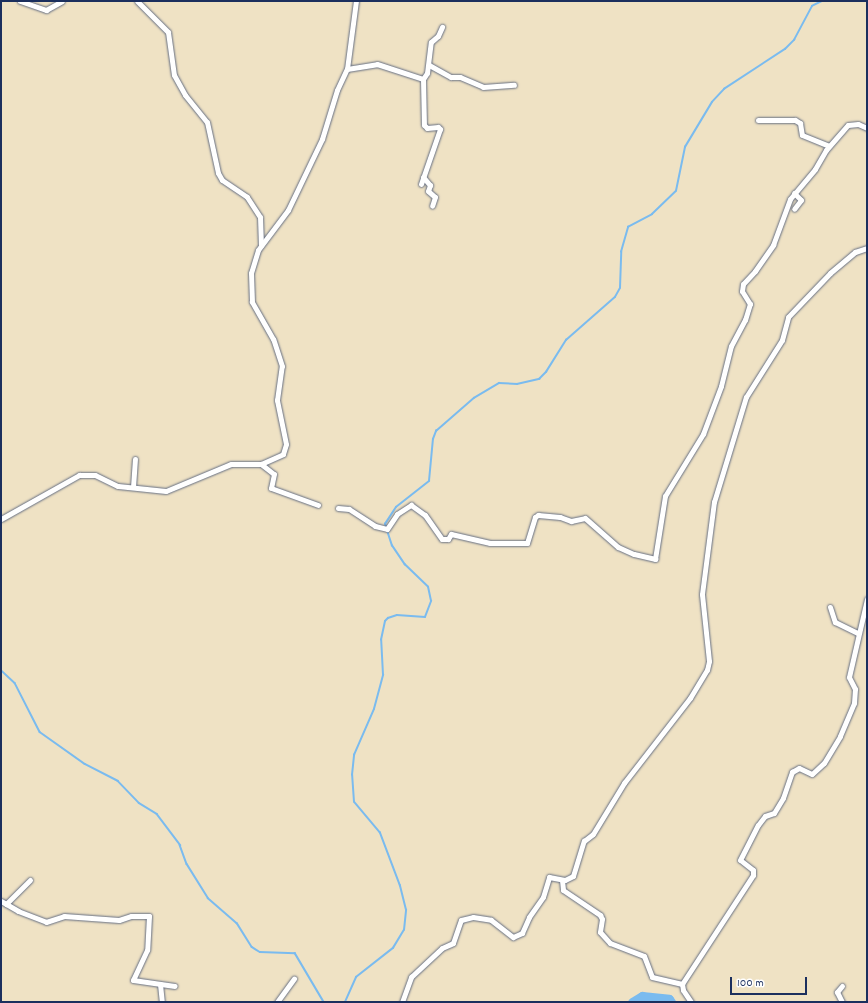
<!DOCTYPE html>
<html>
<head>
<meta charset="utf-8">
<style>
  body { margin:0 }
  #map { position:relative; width:868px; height:1003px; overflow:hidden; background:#efe2c4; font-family:Dekko,sans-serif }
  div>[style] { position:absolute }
  .stream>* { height:1.5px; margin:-0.75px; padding:0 0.75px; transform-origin:0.75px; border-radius:0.75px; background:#7abbef }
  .river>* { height:9px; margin:-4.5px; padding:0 4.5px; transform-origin:4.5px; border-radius:4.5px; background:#7abbef }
  .roads { filter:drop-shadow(0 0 1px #656e82) drop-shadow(0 0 1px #656e82) }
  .minor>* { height:5px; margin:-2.5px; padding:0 2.5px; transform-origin:2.5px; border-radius:2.5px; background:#fff }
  span { translate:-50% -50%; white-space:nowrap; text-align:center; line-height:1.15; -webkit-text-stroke:3px #fff; paint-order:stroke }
  .frame { position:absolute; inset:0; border:2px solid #1b2f5e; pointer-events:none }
  .scale { position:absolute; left:730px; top:977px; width:77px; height:18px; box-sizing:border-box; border:2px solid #1b2f5e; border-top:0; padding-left:5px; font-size:12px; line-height:14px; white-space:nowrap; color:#1b2f5e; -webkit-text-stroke:3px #fff; paint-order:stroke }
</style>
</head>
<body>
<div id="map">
  <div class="stream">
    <i style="left:386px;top:527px;width:3px;rotate:-108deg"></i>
    <i style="left:385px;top:524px;width:20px;rotate:-57deg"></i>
    <i style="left:396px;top:507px;width:42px;rotate:-38.2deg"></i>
    <i style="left:429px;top:481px;width:42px;rotate:-84.6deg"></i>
    <i style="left:433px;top:439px;width:9px;rotate:-69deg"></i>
    <i style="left:436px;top:431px;width:50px;rotate:-41deg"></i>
    <i style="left:474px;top:398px;width:29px;rotate:-31deg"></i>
    <i style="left:499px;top:383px;width:18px;rotate:3deg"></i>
    <i style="left:517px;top:384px;width:23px;rotate:-13deg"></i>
    <i style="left:539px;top:379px;width:10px;rotate:-45deg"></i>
    <i style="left:546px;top:372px;width:38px;rotate:-58deg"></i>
    <i style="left:566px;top:340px;width:65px;rotate:-41.3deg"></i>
    <i style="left:615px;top:297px;width:10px;rotate:-61deg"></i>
    <i style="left:620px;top:288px;width:36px;rotate:-88deg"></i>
    <i style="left:621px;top:252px;width:26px;rotate:-74deg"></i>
    <i style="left:628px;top:227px;width:27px;rotate:-28deg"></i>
    <i style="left:652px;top:214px;width:33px;rotate:-44deg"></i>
    <i style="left:676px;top:191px;width:45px;rotate:-78.4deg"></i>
    <i style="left:685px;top:147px;width:52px;rotate:-59deg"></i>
    <i style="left:712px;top:102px;width:18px;rotate:-47deg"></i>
    <i style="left:724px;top:89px;width:73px;rotate:-33.3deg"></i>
    <i style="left:785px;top:49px;width:13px;rotate:-45deg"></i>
    <i style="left:794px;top:40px;width:38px;rotate:-62deg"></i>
    <i style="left:812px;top:6px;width:11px;rotate:-27deg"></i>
    <i style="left:1px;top:670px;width:19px;rotate:43deg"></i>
    <i style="left:15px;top:683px;width:55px;rotate:63deg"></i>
    <i style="left:40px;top:732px;width:55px;rotate:35.4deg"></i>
    <i style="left:85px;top:764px;width:37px;rotate:27deg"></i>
    <i style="left:118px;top:781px;width:30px;rotate:46deg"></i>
    <i style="left:139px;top:803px;width:21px;rotate:31deg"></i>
    <i style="left:157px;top:814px;width:39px;rotate:53deg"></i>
    <i style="left:180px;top:845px;width:20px;rotate:70deg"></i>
    <i style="left:187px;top:864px;width:40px;rotate:58deg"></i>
    <i style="left:208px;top:898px;width:38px;rotate:41deg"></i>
    <i style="left:237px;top:923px;width:28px;rotate:58deg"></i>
    <i style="left:252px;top:947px;width:9px;rotate:32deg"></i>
    <i style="left:260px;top:952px;width:35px;rotate:2deg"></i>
    <i style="left:295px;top:953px;width:57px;rotate:59.4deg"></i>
    <i style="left:345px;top:1002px;width:27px;rotate:-66deg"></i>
    <i style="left:356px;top:977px;width:47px;rotate:-38.1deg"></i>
    <i style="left:393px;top:948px;width:21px;rotate:-59deg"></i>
    <i style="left:404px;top:930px;width:20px;rotate:-84deg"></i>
    <i style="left:406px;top:910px;width:25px;rotate:-104deg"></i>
    <i style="left:400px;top:886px;width:57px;rotate:-110.7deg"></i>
    <i style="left:380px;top:833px;width:40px;rotate:-130deg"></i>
    <i style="left:354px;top:802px;width:27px;rotate:-94deg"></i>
    <i style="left:352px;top:775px;width:20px;rotate:-84deg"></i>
    <i style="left:354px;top:755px;width:50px;rotate:-66.5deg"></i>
    <i style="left:374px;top:709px;width:35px;rotate:-75deg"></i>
    <i style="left:383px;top:675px;width:35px;rotate:-93deg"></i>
    <i style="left:381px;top:640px;width:19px;rotate:-78deg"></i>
    <i style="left:385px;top:621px;width:4px;rotate:-45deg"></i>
    <i style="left:388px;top:618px;width:9px;rotate:-18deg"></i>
    <i style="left:397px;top:615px;width:28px;rotate:4deg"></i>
    <i style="left:425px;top:617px;width:17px;rotate:-69deg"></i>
    <i style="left:431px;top:601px;width:14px;rotate:-102deg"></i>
    <i style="left:428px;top:587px;width:32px;rotate:-136deg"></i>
    <i style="left:405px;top:565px;width:23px;rotate:-124deg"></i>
    <i style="left:392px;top:546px;width:16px;rotate:-108deg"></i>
  </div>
  <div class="river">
    <i style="left:632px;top:1002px;width:12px;rotate:-31deg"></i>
    <i style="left:642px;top:996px;width:27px;rotate:6deg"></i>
    <i style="left:669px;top:999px;width:4px;rotate:56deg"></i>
  </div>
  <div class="roads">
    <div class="minor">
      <i style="left:20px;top:1px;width:28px;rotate:19deg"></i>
      <i style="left:46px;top:10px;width:18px;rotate:-29deg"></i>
      <i style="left:137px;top:1px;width:44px;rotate:45deg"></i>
      <i style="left:168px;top:32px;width:43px;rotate:82.1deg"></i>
      <i style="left:174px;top:75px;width:23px;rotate:61deg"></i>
      <i style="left:185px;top:95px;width:35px;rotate:51deg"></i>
      <i style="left:207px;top:122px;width:52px;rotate:77.8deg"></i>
      <i style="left:218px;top:173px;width:8px;rotate:60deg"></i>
      <i style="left:222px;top:180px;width:30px;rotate:34deg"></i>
      <i style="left:247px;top:197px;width:24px;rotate:57deg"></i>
      <i style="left:260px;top:217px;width:28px;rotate:88deg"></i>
      <i style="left:429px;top:65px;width:25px;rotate:29deg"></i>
      <i style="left:451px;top:77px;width:9px"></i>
      <i style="left:460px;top:77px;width:25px;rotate:23deg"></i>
      <i style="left:483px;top:87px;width:31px;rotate:-4deg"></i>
      <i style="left:347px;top:69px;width:30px;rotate:-9deg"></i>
      <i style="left:377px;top:64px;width:48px;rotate:18.1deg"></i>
      <i style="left:423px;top:79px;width:46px;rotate:88.8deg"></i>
      <i style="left:424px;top:125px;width:4px;rotate:45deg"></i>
      <i style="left:427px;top:128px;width:11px;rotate:-5deg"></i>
      <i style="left:438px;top:127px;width:3px;rotate:45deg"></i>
      <i style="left:440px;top:129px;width:58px;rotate:109.1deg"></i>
      <i style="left:423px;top:79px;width:7px;rotate:-56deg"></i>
      <i style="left:427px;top:73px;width:31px;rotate:-83deg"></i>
      <i style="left:431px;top:42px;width:9px;rotate:-41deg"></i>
      <i style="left:438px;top:36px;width:10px;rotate:-66deg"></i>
      <i style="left:758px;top:120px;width:37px"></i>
      <i style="left:795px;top:120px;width:6px;rotate:31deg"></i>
      <i style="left:800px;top:123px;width:12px;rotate:81deg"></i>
      <i style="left:802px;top:135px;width:29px;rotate:22deg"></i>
      <i style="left:423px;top:177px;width:11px;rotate:49deg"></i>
      <i style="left:430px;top:185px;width:6px;rotate:108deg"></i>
      <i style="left:428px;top:191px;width:9px;rotate:41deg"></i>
      <i style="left:435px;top:197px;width:9px;rotate:108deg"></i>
      <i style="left:794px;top:193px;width:10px;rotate:45deg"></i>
      <i style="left:801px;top:200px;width:11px;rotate:128deg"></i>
      <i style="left:261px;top:464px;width:16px;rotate:38deg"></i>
      <i style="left:274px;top:474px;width:14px;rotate:102deg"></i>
      <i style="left:271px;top:488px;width:50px;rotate:19.9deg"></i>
      <i style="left:133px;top:487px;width:28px;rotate:-86deg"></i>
      <i style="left:338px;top:508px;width:11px;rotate:5deg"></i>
      <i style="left:349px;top:509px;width:31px;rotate:33deg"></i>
      <i style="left:375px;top:526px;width:12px;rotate:14deg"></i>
      <i style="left:387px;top:529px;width:18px;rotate:-56deg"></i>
      <i style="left:397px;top:514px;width:17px;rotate:-33deg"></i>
      <i style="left:411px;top:505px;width:17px;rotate:36deg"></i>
      <i style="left:425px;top:515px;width:29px;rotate:55deg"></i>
      <i style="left:442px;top:539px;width:6px"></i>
      <i style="left:448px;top:539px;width:6px;rotate:-59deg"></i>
      <i style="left:451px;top:534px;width:40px;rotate:13deg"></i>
      <i style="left:490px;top:543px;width:37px"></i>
      <i style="left:527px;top:543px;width:27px;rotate:-73deg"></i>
      <i style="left:535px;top:517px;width:4px;rotate:-34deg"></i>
      <i style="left:538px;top:515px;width:22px;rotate:5deg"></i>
      <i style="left:560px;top:517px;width:12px;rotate:20deg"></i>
      <i style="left:571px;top:521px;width:14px;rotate:-12deg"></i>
      <i style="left:585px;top:518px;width:44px;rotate:41.3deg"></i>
      <i style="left:618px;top:547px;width:17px;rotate:24deg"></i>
      <i style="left:634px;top:554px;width:22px;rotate:13deg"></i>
      <i style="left:655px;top:559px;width:64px;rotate:-81deg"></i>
      <i style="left:665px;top:496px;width:73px;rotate:-58.5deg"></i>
      <i style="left:703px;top:434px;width:51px;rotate:-69.4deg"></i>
      <i style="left:721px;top:386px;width:41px;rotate:-76deg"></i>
      <i style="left:731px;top:346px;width:30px;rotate:-62deg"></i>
      <i style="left:745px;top:320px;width:17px;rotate:-73deg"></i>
      <i style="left:750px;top:304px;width:15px;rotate:-122deg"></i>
      <i style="left:742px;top:291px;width:7px;rotate:-82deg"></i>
      <i style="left:743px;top:284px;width:18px;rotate:-47deg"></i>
      <i style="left:755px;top:271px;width:32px;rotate:-55deg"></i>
      <i style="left:773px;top:245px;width:49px;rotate:-69.7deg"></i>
      <i style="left:790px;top:199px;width:39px;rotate:-50deg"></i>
      <i style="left:815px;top:169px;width:22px;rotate:-60deg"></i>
      <i style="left:826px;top:150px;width:33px;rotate:-49deg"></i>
      <i style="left:848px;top:125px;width:10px;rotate:-6deg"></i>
      <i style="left:858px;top:124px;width:10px;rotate:24deg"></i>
      <i style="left:1px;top:519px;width:90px;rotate:-29.4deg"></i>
      <i style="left:79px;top:475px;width:16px"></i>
      <i style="left:95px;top:475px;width:25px;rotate:26deg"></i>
      <i style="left:118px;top:486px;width:48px;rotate:5.9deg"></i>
      <i style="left:166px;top:491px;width:70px;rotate:-22.6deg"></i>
      <i style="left:231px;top:464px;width:30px"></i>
      <i style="left:261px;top:464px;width:24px;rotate:-24deg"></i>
      <i style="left:283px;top:454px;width:10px;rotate:-73deg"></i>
      <i style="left:286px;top:444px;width:45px;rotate:-101.6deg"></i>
      <i style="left:277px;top:400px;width:34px;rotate:-82deg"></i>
      <i style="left:282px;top:366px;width:28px;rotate:-108deg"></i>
      <i style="left:273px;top:339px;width:43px;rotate:-119.6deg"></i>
      <i style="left:252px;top:302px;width:29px;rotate:-92deg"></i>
      <i style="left:251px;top:273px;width:24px;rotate:-73deg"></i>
      <i style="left:258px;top:250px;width:50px;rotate:-53.1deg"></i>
      <i style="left:288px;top:210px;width:79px;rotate:-64.4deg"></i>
      <i style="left:322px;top:139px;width:51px;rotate:-73deg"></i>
      <i style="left:337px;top:90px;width:23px;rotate:-65deg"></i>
      <i style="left:347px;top:69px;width:69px;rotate:-82.5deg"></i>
      <i style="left:830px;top:607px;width:16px;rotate:72deg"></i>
      <i style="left:835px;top:622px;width:25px;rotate:26deg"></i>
      <i style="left:562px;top:880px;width:10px;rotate:84deg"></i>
      <i style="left:563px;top:890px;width:45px;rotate:34deg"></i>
      <i style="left:600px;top:915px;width:4px;rotate:63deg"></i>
      <i style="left:602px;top:919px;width:13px;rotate:99deg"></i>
      <i style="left:600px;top:932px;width:15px;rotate:48deg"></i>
      <i style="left:610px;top:943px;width:36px;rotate:21deg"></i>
      <i style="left:644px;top:956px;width:22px;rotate:69deg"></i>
      <i style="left:652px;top:977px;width:31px;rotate:13deg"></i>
      <i style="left:1px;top:901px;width:20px;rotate:30deg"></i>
      <i style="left:18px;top:911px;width:30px;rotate:21deg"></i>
      <i style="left:46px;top:922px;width:19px;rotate:-18deg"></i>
      <i style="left:64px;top:916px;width:55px;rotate:4.2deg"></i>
      <i style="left:119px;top:920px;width:13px;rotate:-18deg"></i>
      <i style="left:131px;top:916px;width:18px"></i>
      <i style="left:149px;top:916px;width:34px;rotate:93deg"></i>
      <i style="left:147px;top:950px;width:33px;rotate:115deg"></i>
      <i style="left:133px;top:980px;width:42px;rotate:8.1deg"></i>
      <i style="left:6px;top:904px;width:34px;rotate:-45deg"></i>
      <i style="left:160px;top:984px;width:18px;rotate:84deg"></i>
      <i style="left:842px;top:986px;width:8px;rotate:130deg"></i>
      <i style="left:837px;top:992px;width:11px;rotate:63deg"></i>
      <i style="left:277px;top:1002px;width:29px;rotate:-54deg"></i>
      <i style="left:402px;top:1002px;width:27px;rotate:-70deg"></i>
      <i style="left:411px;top:977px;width:42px;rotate:-43.1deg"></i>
      <i style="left:442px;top:948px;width:12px;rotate:-24deg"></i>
      <i style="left:453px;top:943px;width:24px;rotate:-71deg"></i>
      <i style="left:461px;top:920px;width:12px;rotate:-14deg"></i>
      <i style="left:473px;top:917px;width:18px;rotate:9deg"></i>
      <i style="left:491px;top:920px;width:28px;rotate:38deg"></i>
      <i style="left:513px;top:937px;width:10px;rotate:-24deg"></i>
      <i style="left:522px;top:933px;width:17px;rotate:-66deg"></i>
      <i style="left:529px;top:917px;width:24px;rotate:-55deg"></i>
      <i style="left:543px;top:897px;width:21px;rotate:-73deg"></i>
      <i style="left:549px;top:877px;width:16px;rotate:11deg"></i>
      <i style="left:565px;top:880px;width:9px;rotate:-27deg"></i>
      <i style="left:573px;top:876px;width:37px;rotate:-73deg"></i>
      <i style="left:584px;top:841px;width:11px;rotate:-38deg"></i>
      <i style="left:593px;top:834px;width:60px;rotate:-58.7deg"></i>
      <i style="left:624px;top:783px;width:108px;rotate:-52.2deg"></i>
      <i style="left:690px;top:698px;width:33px;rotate:-59deg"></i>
      <i style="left:707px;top:670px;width:9px;rotate:-77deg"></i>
      <i style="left:709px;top:661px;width:67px;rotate:-96deg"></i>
      <i style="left:702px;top:594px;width:93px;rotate:-82.6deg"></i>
      <i style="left:714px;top:502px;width:110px;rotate:-73.1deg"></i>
      <i style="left:746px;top:397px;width:67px;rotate:-57.7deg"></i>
      <i style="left:782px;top:340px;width:24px;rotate:-75deg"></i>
      <i style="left:788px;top:317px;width:61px;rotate:-46.3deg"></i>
      <i style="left:830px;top:273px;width:33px;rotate:-40deg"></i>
      <i style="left:855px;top:252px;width:13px;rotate:-18deg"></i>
      <i style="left:691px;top:1002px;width:14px;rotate:-124deg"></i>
      <i style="left:683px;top:990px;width:6px;rotate:-99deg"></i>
      <i style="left:682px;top:984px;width:130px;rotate:-56.9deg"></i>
      <i style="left:753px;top:875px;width:5px;rotate:-90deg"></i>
      <i style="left:753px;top:870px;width:16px;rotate:-142deg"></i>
      <i style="left:740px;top:860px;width:39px;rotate:-63deg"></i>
      <i style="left:758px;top:825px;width:11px;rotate:-52deg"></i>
      <i style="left:765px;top:816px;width:9px;rotate:-18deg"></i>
      <i style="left:774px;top:813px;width:17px;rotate:-59deg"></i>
      <i style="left:783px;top:798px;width:28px;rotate:-71deg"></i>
      <i style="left:792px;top:772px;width:8px;rotate:-30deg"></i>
      <i style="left:799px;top:768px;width:14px;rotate:25deg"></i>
      <i style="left:812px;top:774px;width:16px;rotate:-43deg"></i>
      <i style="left:824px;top:763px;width:31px;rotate:-59deg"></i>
      <i style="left:840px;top:736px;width:36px;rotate:-67deg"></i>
      <i style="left:854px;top:703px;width:14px;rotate:-86deg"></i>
      <i style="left:855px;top:689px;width:13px;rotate:-117deg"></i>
      <i style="left:849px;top:677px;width:80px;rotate:-77deg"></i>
    </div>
  </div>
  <div class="frame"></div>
  <div class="scale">100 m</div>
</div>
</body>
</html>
